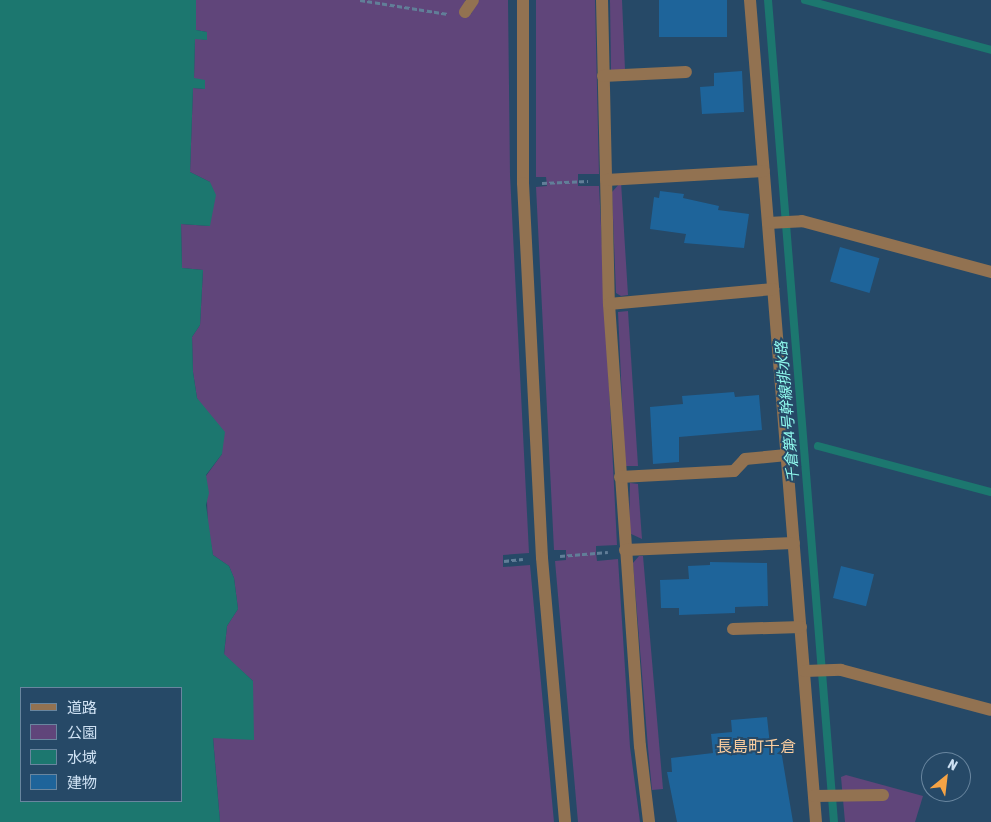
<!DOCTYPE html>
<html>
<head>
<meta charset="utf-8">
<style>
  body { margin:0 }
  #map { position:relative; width:991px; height:822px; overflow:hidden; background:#264967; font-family:"Asap Condensed","Noto Sans JP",sans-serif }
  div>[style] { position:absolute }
  .green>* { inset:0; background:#60457a }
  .water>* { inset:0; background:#1c776f }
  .stream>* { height:8px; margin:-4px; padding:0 4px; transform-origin:4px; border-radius:4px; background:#1c776f }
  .building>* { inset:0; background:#1e649a; transform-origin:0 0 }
  .path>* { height:3px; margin-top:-1.5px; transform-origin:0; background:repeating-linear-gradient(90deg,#617e98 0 5px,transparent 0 7.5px) }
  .minor>* { height:12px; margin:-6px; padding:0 6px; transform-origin:6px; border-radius:6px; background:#927251 }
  span { translate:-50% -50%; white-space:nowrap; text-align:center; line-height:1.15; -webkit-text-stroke:4px #264967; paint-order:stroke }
  .water-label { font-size:15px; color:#90faee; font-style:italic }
  .quarter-label { font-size:16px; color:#fdcfa0 }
  .legend { position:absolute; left:20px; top:687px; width:162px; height:115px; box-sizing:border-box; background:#264967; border:1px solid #69869f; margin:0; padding:6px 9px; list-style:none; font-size:15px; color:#cee1f3 }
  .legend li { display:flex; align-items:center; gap:10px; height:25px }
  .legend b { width:25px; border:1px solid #69869f }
  .north { position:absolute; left:921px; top:752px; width:50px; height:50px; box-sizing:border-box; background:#264967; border:1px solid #69869f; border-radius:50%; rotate:29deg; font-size:14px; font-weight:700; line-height:20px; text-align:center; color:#cee1f3 }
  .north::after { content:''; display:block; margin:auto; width:18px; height:22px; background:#f5a345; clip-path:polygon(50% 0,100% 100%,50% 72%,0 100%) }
</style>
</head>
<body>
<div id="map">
  <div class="green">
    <i style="clip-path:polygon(196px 0,465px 0,471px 14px,478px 0,508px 0,510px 175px,529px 553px,503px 555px,503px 567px,530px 565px,554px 822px,220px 822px,213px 737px,253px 681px,224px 655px,227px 626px,238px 609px,234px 578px,229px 566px,213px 555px,208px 527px,206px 476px,222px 454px,197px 398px,193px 372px,192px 337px,200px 325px,203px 270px,182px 268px,181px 224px,210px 226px,210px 182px,190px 172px,193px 88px,205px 89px,194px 78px,195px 38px,207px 40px,207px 32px,196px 30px)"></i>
    <i style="clip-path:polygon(536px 0,595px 0,599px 174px,578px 174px,578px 186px,599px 186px,617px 545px,596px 546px,596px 553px,597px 561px,618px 559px,630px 747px,640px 822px,578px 822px,555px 561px,566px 560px,566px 550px,554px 550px,536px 187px,547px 186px,546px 177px,536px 177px)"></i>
    <i style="clip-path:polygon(610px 0,622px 0,625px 70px,611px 70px)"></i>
    <i style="clip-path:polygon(621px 182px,628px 295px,621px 296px,616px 293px,612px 192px)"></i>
    <i style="clip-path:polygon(628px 311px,638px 466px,625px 466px,618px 312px)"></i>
    <i style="clip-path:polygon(630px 483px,638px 484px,642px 539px,629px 533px)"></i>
    <i style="clip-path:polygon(639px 556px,643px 556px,663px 789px,652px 790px,648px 748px,633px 563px)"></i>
    <i style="clip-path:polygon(846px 775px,923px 796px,915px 822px,845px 822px,841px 777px)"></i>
  </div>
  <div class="water">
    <i style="clip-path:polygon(evenodd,0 0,196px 0,196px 30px,207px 32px,207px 40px,195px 39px,194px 78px,205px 80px,205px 89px,193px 88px,190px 172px,210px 182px,216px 195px,210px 226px,181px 224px,182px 268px,203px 270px,200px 325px,192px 337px,193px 372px,197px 398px,225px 432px,222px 454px,206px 475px,209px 493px,206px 505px,213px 555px,229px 566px,234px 578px,238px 609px,227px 626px,224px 654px,253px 681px,254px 740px,213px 738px,220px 822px,0 822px,0 0,21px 688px,181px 688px,181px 801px,21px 801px,21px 688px)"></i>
  </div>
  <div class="stream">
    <i style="left:768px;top:0;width:825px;rotate:85.41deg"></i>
    <i style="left:805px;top:0;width:193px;rotate:15deg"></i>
    <i style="left:818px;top:446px;width:179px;rotate:14.9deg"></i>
  </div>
  <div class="building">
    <i style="left:659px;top:0;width:68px;height:37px"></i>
    <i style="clip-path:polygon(742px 71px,744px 112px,702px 114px,700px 87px,714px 86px,714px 73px)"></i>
    <i style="clip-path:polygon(660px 191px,684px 194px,683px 198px,719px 206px,718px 210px,749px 214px,744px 248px,684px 243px,686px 234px,650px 229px,654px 197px,659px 198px)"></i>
    <i style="left:840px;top:247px;width:41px;height:36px;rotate:16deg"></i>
    <i style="clip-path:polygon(734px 392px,735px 397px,759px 395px,762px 430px,679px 437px,679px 462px,653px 464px,650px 407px,683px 404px,682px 396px)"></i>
    <i style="clip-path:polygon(710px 562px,767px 563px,768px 606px,735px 607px,735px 613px,679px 615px,679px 608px,661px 608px,660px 580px,689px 579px,688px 566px,710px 565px)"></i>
    <i style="left:841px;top:566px;width:34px;height:33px;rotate:14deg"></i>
    <i style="clip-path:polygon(767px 717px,770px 745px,780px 744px,793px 822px,677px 822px,667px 772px,672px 772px,671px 758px,713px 753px,711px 734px,732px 732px,731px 720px)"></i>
  </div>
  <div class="path">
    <i style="left:360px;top:0;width:89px;rotate:9deg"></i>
    <i style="left:542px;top:183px;width:46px;rotate:-2.5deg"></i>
    <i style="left:560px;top:556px;width:48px;rotate:-4.8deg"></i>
    <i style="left:504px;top:561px;width:19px;rotate:-6deg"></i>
  </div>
  <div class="minor">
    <i style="left:523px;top:0;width:183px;rotate:90deg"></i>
    <i style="left:523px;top:183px;width:375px;rotate:87.1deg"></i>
    <i style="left:542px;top:558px;width:265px;rotate:85deg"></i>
    <i style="left:602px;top:0;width:304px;rotate:88.7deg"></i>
    <i style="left:609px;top:304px;width:443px;rotate:86deg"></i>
    <i style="left:640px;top:746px;width:77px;rotate:83.2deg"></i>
    <i style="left:750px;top:0;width:825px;rotate:85.41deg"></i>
    <i style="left:465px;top:12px;width:14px;rotate:-56deg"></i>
    <i style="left:603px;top:76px;width:83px;rotate:-2.8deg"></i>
    <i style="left:606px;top:180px;width:158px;rotate:-3.3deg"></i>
    <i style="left:768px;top:223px;width:34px;rotate:-3deg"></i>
    <i style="left:802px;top:221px;width:196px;rotate:15.1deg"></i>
    <i style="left:609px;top:304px;width:165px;rotate:-5.2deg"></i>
    <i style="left:620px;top:477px;width:114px;rotate:-3deg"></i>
    <i style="left:734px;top:471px;width:16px;rotate:-47deg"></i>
    <i style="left:745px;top:459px;width:42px;rotate:-5.4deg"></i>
    <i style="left:625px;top:550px;width:169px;rotate:-2.4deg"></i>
    <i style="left:733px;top:629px;width:68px;rotate:-1.7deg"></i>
    <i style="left:805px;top:671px;width:36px;rotate:-2deg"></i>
    <i style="left:841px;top:670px;width:155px;rotate:14.9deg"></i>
    <i style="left:814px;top:796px;width:69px;rotate:-0.8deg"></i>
  </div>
  <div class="water-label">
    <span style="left:787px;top:412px;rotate:-95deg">千倉第4号幹線排水路</span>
  </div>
  <div class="quarter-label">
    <span style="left:756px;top:746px">長島町千倉</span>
  </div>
  <ul class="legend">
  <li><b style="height:6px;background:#927251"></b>道路</li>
  <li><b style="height:14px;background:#60457a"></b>公園</li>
  <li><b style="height:14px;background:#1c776f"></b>水域</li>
  <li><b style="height:14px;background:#1e649a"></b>建物</li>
  </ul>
  <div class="north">N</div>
</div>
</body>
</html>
